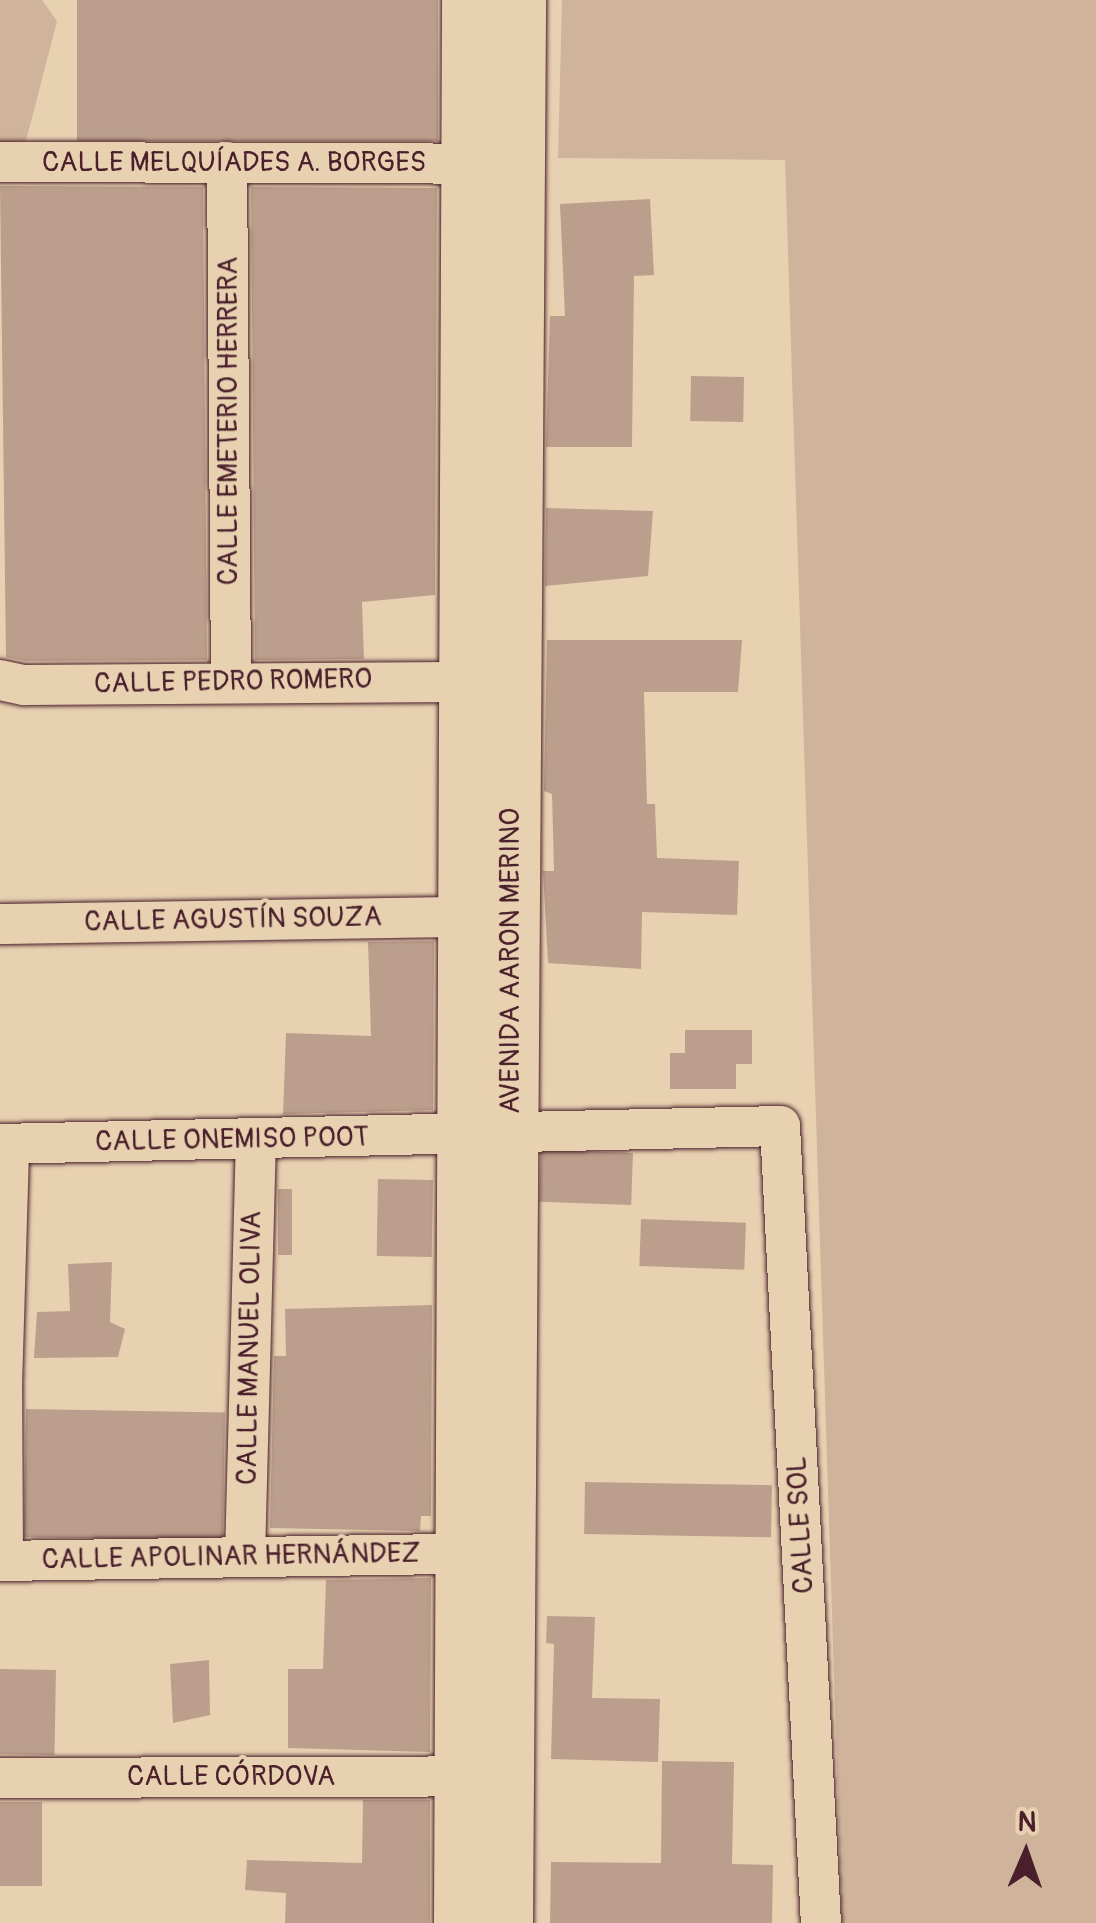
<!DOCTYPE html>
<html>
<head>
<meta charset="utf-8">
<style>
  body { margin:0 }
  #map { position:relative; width:1096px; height:1923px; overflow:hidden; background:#e8d1b1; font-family:Pangolin,sans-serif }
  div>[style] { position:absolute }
  .green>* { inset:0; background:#cfb49b }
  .building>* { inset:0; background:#bb9f8c; transform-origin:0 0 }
  .roads { filter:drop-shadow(0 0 2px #4a1f2b) drop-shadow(0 0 2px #4a1f2b) }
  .minor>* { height:40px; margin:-20px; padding:0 20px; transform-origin:20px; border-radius:20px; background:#e8d1b1 }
  .primary>* { height:55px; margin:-27.5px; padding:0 27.5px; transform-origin:27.5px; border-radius:27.5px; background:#e8d1b1 }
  span { translate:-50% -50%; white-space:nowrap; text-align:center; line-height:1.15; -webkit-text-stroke:8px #e8d1b1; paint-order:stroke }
  .street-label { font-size:28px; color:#4a1f2b }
  .north { position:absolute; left:976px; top:1803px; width:100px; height:100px; -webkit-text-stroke:8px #e8d1b1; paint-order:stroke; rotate:2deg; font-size:28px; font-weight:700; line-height:40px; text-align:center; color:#4a1f2b }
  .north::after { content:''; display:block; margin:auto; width:35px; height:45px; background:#4a1f2b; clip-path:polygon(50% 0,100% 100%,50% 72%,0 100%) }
</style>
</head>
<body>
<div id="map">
  <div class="green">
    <i style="clip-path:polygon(0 0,42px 0,57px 21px,26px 141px,0 143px)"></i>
    <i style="clip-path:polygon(562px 0,1096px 0,1096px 1923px,842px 1923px,785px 160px,558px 158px)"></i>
  </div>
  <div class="building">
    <i style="left:77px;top:0;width:361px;height:141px"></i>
    <i style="clip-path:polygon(0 186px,203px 187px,207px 660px,26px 661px,6px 657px)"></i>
    <i style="clip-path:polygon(251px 187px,437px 188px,435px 595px,362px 602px,364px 659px,255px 660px)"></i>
    <i style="clip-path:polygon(650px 199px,654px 275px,634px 276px,632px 447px,546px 447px,550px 316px,565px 316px,560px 204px)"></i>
    <i style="left:691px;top:376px;width:53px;height:45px;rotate:1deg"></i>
    <i style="clip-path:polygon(546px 508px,653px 511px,648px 576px,545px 586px)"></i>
    <i style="clip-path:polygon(547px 640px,742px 640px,738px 692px,644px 692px,647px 804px,655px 804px,657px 858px,739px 861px,737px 915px,642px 912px,641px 969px,548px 963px,543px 871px,554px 871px,552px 794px,544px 791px)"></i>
    <i style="clip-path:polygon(434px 941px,433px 1110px,283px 1114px,286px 1033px,371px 1036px,368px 942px)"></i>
    <i style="clip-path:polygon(685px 1030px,752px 1030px,752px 1064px,736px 1064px,736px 1089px,670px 1089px,670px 1053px,685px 1053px)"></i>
    <i style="left:633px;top:1153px;width:52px;height:92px;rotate:92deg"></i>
    <i style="left:378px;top:1179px;width:55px;height:77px;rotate:1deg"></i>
    <i style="left:278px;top:1189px;width:14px;height:66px"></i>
    <i style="left:641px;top:1219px;width:105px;height:47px;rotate:2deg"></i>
    <i style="clip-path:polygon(112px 1262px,110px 1322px,125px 1329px,118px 1357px,34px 1358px,37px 1312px,70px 1311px,68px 1264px)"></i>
    <i style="clip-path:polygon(432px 1305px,431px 1516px,421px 1516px,420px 1531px,270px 1528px,274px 1356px,286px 1356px,285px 1309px)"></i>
    <i style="left:26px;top:1409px;width:199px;height:128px;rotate:1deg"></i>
    <i style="left:585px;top:1482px;width:187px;height:52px;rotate:1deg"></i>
    <i style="clip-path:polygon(431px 1578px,430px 1752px,288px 1748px,288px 1669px,323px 1669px,326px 1580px)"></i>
    <i style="clip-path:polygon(547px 1616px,595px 1617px,592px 1698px,660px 1699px,658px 1762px,551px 1759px,554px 1644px,546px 1643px)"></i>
    <i style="clip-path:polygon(209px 1660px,210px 1715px,173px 1723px,170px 1664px)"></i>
    <i style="left:0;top:1669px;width:56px;height:85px;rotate:1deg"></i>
    <i style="clip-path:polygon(662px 1761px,734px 1762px,732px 1864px,773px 1865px,772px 1923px,550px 1923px,551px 1862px,661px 1863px)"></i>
    <i style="clip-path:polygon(363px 1800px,430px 1800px,430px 1923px,285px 1923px,286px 1893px,245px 1890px,247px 1860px,362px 1863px)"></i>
    <i style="left:0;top:1802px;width:42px;height:84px"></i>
  </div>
  <div class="roads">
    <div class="minor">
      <i style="left:0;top:162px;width:496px;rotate:0.2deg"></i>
      <i style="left:227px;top:162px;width:519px;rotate:89.56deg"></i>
      <i style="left:0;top:680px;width:25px;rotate:12deg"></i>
      <i style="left:24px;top:685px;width:466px;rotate:-0.4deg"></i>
      <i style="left:0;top:924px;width:465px;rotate:-0.9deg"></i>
      <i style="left:0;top:1144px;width:780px;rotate:-1.32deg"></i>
      <i style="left:780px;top:1126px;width:798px;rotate:87.06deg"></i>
      <i style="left:245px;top:1557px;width:417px;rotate:-88.5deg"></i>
      <i style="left:0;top:1561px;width:463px;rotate:-0.9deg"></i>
      <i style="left:3px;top:1561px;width:174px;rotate:-90.3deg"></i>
      <i style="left:2px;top:1387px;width:243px;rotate:-88.3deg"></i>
      <i style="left:0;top:1778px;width:462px;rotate:-0.2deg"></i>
    </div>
    <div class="primary">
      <i style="left:461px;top:1923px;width:1923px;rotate:-89.76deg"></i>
      <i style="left:505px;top:1923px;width:1923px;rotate:-89.61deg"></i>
    </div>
  </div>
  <div class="street-label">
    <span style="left:234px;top:163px">CALLE MELQUÍADES A. BORGES</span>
    <span style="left:229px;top:421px;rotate:-90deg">CALLE EMETERIO HERRERA</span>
    <span style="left:233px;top:682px;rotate:-1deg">CALLE PEDRO ROMERO</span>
    <span style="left:233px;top:920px;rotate:-1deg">CALLE AGUSTÍN SOUZA</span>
    <span style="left:511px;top:961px;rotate:-90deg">AVENIDA AARON MERINO</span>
    <span style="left:232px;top:1140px;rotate:-1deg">CALLE ONEMISO POOT</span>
    <span style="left:250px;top:1348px;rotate:-89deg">CALLE MANUEL OLIVA</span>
    <span style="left:801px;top:1525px;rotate:-93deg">CALLE SOL</span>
    <span style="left:231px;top:1557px;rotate:-1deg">CALLE APOLINAR HERNÁNDEZ</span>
    <span style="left:231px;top:1777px">CALLE CÓRDOVA</span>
  </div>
  <div class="north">N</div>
</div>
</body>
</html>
